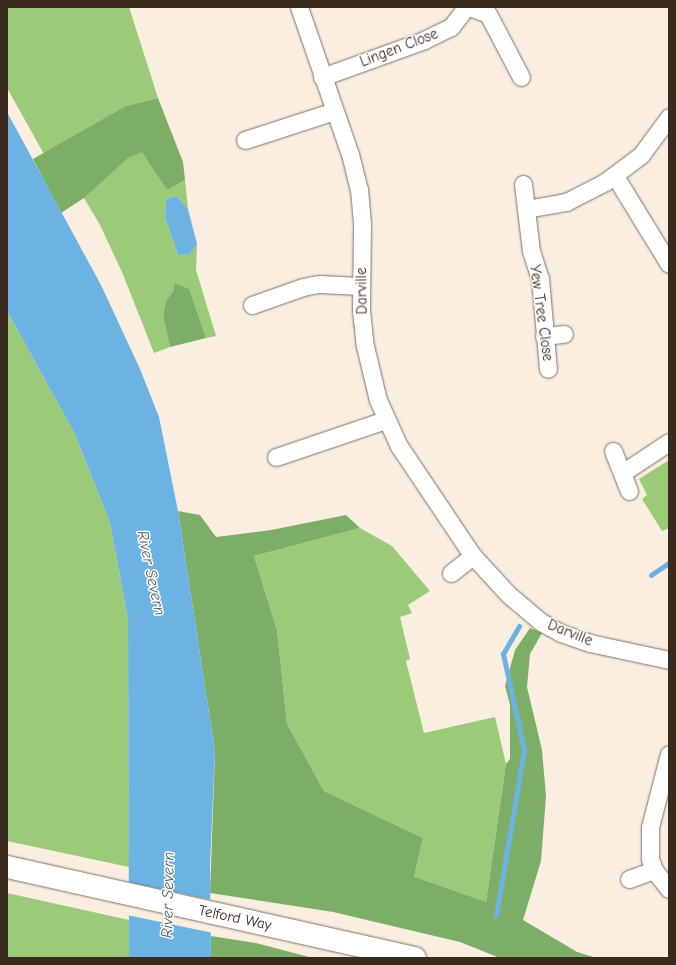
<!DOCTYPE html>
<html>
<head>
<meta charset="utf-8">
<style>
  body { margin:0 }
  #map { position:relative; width:676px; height:965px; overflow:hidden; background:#faeee1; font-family:"Comic Neue",sans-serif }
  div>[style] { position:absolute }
  .green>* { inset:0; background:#9bca78 }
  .forest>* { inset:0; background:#7cae68 }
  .water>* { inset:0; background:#6cb3e3 }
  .pier>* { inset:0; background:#faeee1 }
  .stream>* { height:4.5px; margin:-2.25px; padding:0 2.25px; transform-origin:2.25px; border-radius:2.25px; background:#6cb3e3 }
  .roads { filter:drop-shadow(0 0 1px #7e6f62) drop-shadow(0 0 1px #7e6f62) }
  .street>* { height:17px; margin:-8.5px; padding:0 8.5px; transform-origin:8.5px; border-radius:8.5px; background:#fff }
  .primary>* { height:22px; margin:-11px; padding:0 11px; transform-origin:11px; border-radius:11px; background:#fff }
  span { translate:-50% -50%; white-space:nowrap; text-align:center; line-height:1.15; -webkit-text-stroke:3px #fff; paint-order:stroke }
  .street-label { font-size:15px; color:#3b2a1e }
  .water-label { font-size:16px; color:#4c5a63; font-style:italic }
  .frame { position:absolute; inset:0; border:8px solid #3b2a1e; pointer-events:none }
</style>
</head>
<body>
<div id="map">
  <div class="green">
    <i style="clip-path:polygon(7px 7px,129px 7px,158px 98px,126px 106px,44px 154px,7px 88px)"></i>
    <i style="clip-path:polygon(143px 151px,167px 190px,185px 180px,188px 209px,176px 196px,166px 199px,165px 217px,178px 255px,190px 254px,197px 244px,196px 270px,216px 336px,206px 338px,189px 290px,174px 283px,174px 290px,166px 301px,163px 316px,170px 347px,154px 353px,122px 272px,100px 225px,84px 198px,128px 157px)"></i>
    <i style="clip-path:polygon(7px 311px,75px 434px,110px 523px,128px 619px,129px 867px,7px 841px)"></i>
    <i style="clip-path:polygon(669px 460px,669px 528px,662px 531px,642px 499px,647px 495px,639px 479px)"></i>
    <i style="clip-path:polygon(360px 528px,392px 546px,430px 591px,408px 605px,412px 613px,400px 617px,410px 659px,406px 661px,424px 733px,495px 717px,506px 764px,486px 902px,577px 952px,596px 958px,500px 958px,414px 877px,423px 838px,324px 791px,287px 724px,277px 630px,254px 556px)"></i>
    <i style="clip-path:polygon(7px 893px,129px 920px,129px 958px,7px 958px)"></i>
  </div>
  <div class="forest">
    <i style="clip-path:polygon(158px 98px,183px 162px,185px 180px,167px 190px,142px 152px,128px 158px,84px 198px,61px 213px,33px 159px,126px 106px)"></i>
    <i style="clip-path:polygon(174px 283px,189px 289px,206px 338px,170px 347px,163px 316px,166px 301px,174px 290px)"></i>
    <i style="clip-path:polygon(178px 511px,200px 515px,216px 537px,271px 530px,346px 515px,360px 528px,254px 556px,277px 630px,287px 724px,324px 791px,423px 838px,414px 877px,486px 902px,506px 764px,510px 759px,510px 705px,505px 686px,515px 650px,530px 628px,542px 633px,530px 654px,527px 687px,542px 750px,546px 796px,541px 861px,523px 920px,577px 952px,596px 958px,500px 958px,460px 942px,333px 912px,210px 893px,215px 752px)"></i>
    <i style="clip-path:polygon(211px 936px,256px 943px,313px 958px,211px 958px)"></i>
  </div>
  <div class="water">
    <i style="clip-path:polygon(7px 112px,101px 285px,140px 369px,159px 417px,178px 511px,215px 752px,210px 865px,211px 958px,129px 958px,128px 619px,110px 523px,75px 434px,7px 311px)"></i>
    <i style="clip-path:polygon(176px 196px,188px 209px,197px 244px,190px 254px,178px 255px,165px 217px,166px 199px)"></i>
  </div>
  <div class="pier">
    <i style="clip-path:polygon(127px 882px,212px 900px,213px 933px,127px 915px)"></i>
  </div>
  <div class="stream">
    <i style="left:651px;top:575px;width:22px;rotate:-34deg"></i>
    <i style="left:496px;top:916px;width:167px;rotate:-80.4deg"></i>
    <i style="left:524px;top:751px;width:99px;rotate:-102.2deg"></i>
    <i style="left:503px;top:654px;width:32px;rotate:-60deg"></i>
  </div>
  <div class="roads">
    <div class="street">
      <i style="left:299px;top:7px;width:156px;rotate:70.9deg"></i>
      <i style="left:350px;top:154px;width:36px;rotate:76deg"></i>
      <i style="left:359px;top:189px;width:35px;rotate:85deg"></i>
      <i style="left:362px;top:224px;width:86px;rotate:90.7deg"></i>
      <i style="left:361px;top:310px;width:36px;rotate:84deg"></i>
      <i style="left:365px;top:346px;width:56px;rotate:76.5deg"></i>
      <i style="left:378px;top:400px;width:51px;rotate:65.5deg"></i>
      <i style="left:399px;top:446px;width:133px;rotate:56.1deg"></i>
      <i style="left:473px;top:556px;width:53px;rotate:47.3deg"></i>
      <i style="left:509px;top:595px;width:42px;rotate:40.2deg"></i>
      <i style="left:541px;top:622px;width:23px;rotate:29deg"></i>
      <i style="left:561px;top:633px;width:31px;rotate:19deg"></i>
      <i style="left:590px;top:643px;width:81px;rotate:12.1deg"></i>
      <i style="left:469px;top:7px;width:20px;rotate:20deg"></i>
      <i style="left:488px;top:14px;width:71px;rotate:62.4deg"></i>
      <i style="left:322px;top:77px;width:109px;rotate:-19.9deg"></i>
      <i style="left:424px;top:40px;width:30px;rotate:-26deg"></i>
      <i style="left:451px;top:27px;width:25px;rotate:-53deg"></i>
      <i style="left:245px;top:140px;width:94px;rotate:-18deg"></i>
      <i style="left:615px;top:176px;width:103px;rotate:58.5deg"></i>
      <i style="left:523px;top:184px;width:67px;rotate:83.2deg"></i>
      <i style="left:531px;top:251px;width:28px;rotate:72deg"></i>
      <i style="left:540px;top:278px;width:91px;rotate:85deg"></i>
      <i style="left:526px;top:209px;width:41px;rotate:-9.9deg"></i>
      <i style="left:566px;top:202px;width:44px;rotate:-27.1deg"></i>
      <i style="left:605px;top:182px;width:45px;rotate:-36.9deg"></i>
      <i style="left:641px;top:155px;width:47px;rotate:-53.6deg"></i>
      <i style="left:252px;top:305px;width:54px;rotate:-19.4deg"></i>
      <i style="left:303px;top:287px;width:16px;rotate:-11deg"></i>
      <i style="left:319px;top:284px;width:42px;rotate:2.7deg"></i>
      <i style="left:544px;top:336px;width:20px;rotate:-6deg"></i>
      <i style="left:613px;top:451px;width:43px;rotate:68.2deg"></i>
      <i style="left:276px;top:457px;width:115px;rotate:-18.7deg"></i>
      <i style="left:622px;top:473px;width:56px;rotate:-33.4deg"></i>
      <i style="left:451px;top:573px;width:28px;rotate:-38deg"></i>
      <i style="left:654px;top:870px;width:24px;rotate:52deg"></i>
      <i style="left:629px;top:879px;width:27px;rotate:-20deg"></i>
      <i style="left:654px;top:870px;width:12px;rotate:-110deg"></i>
      <i style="left:650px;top:859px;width:32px;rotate:-90deg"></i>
      <i style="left:650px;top:827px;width:75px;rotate:-75.4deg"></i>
    </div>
    <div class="primary">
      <i style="left:7px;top:867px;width:418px;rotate:12.6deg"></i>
    </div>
  </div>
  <div class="street-label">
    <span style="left:399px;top:48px;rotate:-21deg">Lingen Close</span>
    <span style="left:362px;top:291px;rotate:-91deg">Darville</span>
    <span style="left:541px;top:313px;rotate:82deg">Yew Tree Close</span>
    <span style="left:570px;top:633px;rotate:22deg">Darville</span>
    <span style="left:235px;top:918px;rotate:12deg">Telford Way</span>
  </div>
  <div class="water-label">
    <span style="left:151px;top:573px;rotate:78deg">River Severn</span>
    <span style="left:168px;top:895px;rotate:-89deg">River Severn</span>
  </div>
  <div class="frame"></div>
</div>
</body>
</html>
